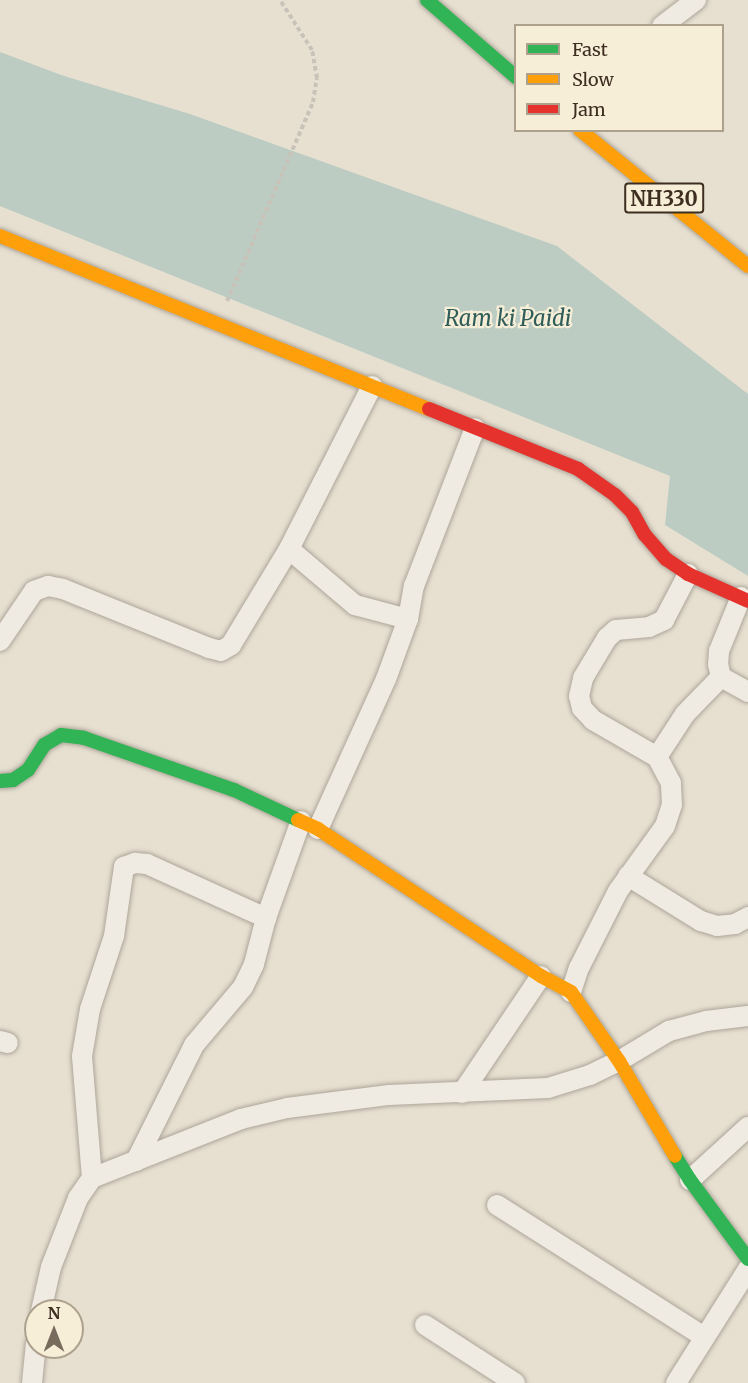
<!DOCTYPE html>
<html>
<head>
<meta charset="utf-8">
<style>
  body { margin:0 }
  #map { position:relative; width:748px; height:1383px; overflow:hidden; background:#e7e0d1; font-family:Merriweather,serif }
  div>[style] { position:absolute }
  .water>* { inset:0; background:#bcccc2 }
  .path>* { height:4px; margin-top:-2px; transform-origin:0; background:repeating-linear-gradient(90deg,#c8c2b9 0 4.5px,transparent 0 7.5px) }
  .roads { filter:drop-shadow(0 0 2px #ada599) drop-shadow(0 0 2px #ada599) }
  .street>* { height:20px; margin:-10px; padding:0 10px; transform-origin:10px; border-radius:10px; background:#efebe3 }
  .fast>* { height:14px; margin:-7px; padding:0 7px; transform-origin:7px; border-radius:7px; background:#30b455 }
  .slow>* { height:14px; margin:-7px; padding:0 7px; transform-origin:7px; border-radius:7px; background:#ff9f0a }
  .jam>* { height:14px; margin:-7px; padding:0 7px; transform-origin:7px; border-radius:7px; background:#e5322d }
  span { translate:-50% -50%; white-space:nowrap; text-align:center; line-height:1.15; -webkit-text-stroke:4.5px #f7eed8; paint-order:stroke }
  .shield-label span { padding:2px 4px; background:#f7eed8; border:2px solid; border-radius:4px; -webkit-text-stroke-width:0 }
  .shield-label { font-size:20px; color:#3d2e20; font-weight:700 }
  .water-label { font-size:22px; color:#2f5d5a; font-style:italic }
  .legend { position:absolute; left:514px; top:24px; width:210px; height:108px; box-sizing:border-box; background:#f7eed8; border:2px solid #ada18e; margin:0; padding:8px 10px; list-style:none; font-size:18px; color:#3d2e20 }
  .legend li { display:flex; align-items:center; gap:12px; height:30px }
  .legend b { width:30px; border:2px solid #ada18e }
  .north { position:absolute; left:24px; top:1299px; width:60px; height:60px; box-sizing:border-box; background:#f7eed8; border:2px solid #ada18e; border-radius:50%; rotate:0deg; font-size:16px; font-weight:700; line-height:24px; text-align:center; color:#3d2e20 }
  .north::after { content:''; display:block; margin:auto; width:21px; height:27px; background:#786c5e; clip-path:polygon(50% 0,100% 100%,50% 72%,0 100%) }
</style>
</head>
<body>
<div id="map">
  <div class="water">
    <i style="clip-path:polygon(0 52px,64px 76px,190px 114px,557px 246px,748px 394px,748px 576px,665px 525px,670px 476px,0 206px)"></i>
  </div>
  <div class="path">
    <i style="left:227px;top:301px;width:217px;rotate:-66.6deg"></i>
    <i style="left:313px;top:102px;width:24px;rotate:-81deg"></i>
    <i style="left:317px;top:78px;width:28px;rotate:-100deg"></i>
    <i style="left:312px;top:50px;width:59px;rotate:-122.6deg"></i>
  </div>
  <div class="roads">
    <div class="street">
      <i style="left:662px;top:26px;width:43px;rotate:-37.4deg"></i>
      <i style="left:289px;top:549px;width:87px;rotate:40.3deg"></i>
      <i style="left:355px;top:605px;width:55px;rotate:14.8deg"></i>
      <i style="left:741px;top:597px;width:58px;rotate:112.2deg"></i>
      <i style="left:719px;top:651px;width:13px;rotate:94deg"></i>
      <i style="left:718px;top:664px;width:13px;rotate:77deg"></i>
      <i style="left:721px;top:677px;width:31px;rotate:29deg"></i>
      <i style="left:0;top:641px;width:60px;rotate:-55.8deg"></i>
      <i style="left:34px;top:591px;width:15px;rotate:-20deg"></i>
      <i style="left:48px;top:586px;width:15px;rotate:11deg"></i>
      <i style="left:63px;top:589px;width:157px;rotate:22deg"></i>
      <i style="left:209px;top:648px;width:12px;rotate:14deg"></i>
      <i style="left:221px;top:651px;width:12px;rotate:-31deg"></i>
      <i style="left:231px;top:645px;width:112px;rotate:-58.9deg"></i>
      <i style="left:289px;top:549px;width:183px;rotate:-63deg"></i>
      <i style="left:657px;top:757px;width:51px;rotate:-56.9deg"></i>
      <i style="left:685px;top:714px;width:52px;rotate:-45.8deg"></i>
      <i style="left:318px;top:829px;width:165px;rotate:-65.6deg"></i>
      <i style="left:386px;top:679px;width:64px;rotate:-69.9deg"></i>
      <i style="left:408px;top:619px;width:34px;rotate:-80deg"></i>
      <i style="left:414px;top:586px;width:169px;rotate:-68.9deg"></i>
      <i style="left:628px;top:876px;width:86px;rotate:31.7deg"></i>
      <i style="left:701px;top:921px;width:17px;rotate:17deg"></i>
      <i style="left:717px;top:926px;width:18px;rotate:-6deg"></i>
      <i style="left:735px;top:924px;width:15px;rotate:-28deg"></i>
      <i style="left:571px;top:992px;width:25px;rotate:-72deg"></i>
      <i style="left:579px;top:968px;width:86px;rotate:-63.1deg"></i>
      <i style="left:618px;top:891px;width:80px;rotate:-54.1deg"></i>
      <i style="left:665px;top:826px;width:22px;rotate:-72deg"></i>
      <i style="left:672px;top:805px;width:22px;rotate:-93deg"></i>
      <i style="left:671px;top:783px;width:30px;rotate:-118deg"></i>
      <i style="left:657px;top:757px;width:74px;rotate:-150deg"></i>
      <i style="left:593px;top:720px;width:16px;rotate:-133deg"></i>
      <i style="left:582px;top:708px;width:12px;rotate:-104deg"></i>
      <i style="left:579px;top:696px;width:18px;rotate:-77deg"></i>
      <i style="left:583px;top:678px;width:47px;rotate:-59deg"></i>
      <i style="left:607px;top:638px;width:12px;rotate:-42deg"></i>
      <i style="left:616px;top:630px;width:33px;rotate:-5deg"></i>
      <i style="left:649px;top:627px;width:17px;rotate:-25deg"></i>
      <i style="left:664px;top:620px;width:52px;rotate:-62.4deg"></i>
      <i style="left:0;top:1041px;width:8px;rotate:14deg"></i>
      <i style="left:462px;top:1093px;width:141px;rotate:-56deg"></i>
      <i style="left:136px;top:1161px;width:130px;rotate:-63.4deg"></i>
      <i style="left:194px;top:1045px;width:76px;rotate:-49.8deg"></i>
      <i style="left:243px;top:987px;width:25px;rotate:-64deg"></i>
      <i style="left:254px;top:964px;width:48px;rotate:-75.4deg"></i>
      <i style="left:266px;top:918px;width:103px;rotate:-70.2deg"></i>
      <i style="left:92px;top:1178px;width:122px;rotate:-94.7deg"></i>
      <i style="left:82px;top:1056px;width:48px;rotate:-80.3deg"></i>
      <i style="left:90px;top:1009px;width:77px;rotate:-71.8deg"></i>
      <i style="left:114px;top:936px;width:70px;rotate:-81.8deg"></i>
      <i style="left:124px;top:867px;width:12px;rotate:-20deg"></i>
      <i style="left:135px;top:863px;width:12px;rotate:5deg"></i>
      <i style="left:147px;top:864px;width:131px;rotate:24.4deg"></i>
      <i style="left:690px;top:1180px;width:79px;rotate:-42.4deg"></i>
      <i style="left:497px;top:1205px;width:246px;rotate:32.5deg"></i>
      <i style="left:41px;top:1311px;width:45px;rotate:-77.2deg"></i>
      <i style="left:51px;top:1267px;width:74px;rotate:-68.6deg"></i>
      <i style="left:78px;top:1198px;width:24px;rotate:-55deg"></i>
      <i style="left:92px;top:1178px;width:160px;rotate:-21.6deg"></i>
      <i style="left:241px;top:1119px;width:47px;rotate:-13.4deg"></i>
      <i style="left:287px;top:1108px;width:103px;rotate:-7.3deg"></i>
      <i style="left:389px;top:1095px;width:159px;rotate:-2.5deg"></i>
      <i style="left:548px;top:1088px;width:44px;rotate:-17.2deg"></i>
      <i style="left:590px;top:1075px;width:32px;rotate:-26deg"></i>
      <i style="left:619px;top:1061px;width:58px;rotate:-31deg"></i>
      <i style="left:669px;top:1031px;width:38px;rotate:-15deg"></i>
      <i style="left:706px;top:1021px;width:42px;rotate:-6.8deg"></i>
      <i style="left:425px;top:1325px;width:107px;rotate:32.8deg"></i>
      <i style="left:32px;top:1383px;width:40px;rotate:-84.3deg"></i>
      <i style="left:676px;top:1383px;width:135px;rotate:-57.7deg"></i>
    </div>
    <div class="fast">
      <i style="left:427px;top:0;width:118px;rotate:40.9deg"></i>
      <i style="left:0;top:781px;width:13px;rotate:-4deg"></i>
      <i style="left:13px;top:780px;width:18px;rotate:-34deg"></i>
      <i style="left:28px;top:770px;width:30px;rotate:-57deg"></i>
      <i style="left:44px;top:745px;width:20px;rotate:-30deg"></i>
      <i style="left:61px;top:735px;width:23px;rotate:7deg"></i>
      <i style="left:84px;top:738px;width:159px;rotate:19.1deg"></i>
      <i style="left:234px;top:790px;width:71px;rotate:25.1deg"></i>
      <i style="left:675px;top:1156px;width:28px;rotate:58deg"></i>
      <i style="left:690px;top:1180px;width:98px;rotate:53.7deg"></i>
    </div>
    <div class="slow">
      <i style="left:580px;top:130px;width:216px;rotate:39deg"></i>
      <i style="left:0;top:236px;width:463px;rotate:22deg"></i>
      <i style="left:298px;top:820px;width:22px;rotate:24deg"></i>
      <i style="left:318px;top:829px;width:267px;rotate:33.4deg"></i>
      <i style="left:541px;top:976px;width:34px;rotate:28deg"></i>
      <i style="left:571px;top:992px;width:84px;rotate:55.2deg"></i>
      <i style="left:619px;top:1061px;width:110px;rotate:59.5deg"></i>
    </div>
    <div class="jam">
      <i style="left:429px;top:409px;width:161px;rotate:21.9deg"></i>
      <i style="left:578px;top:469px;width:45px;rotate:35.1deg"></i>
      <i style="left:615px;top:495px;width:24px;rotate:45deg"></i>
      <i style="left:632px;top:512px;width:26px;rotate:61deg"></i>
      <i style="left:645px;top:535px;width:32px;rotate:49deg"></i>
      <i style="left:666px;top:559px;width:27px;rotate:34deg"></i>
      <i style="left:688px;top:574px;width:66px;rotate:24.2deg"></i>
    </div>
  </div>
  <div class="shield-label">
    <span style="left:664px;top:198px">NH330</span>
  </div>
  <div class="water-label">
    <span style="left:508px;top:319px">Ram ki Paidi</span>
  </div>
  <ul class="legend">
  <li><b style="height:8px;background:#30b455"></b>Fast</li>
  <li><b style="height:8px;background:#ff9f0a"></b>Slow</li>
  <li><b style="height:8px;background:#e5322d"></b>Jam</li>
  </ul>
  <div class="north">N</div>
</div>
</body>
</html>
